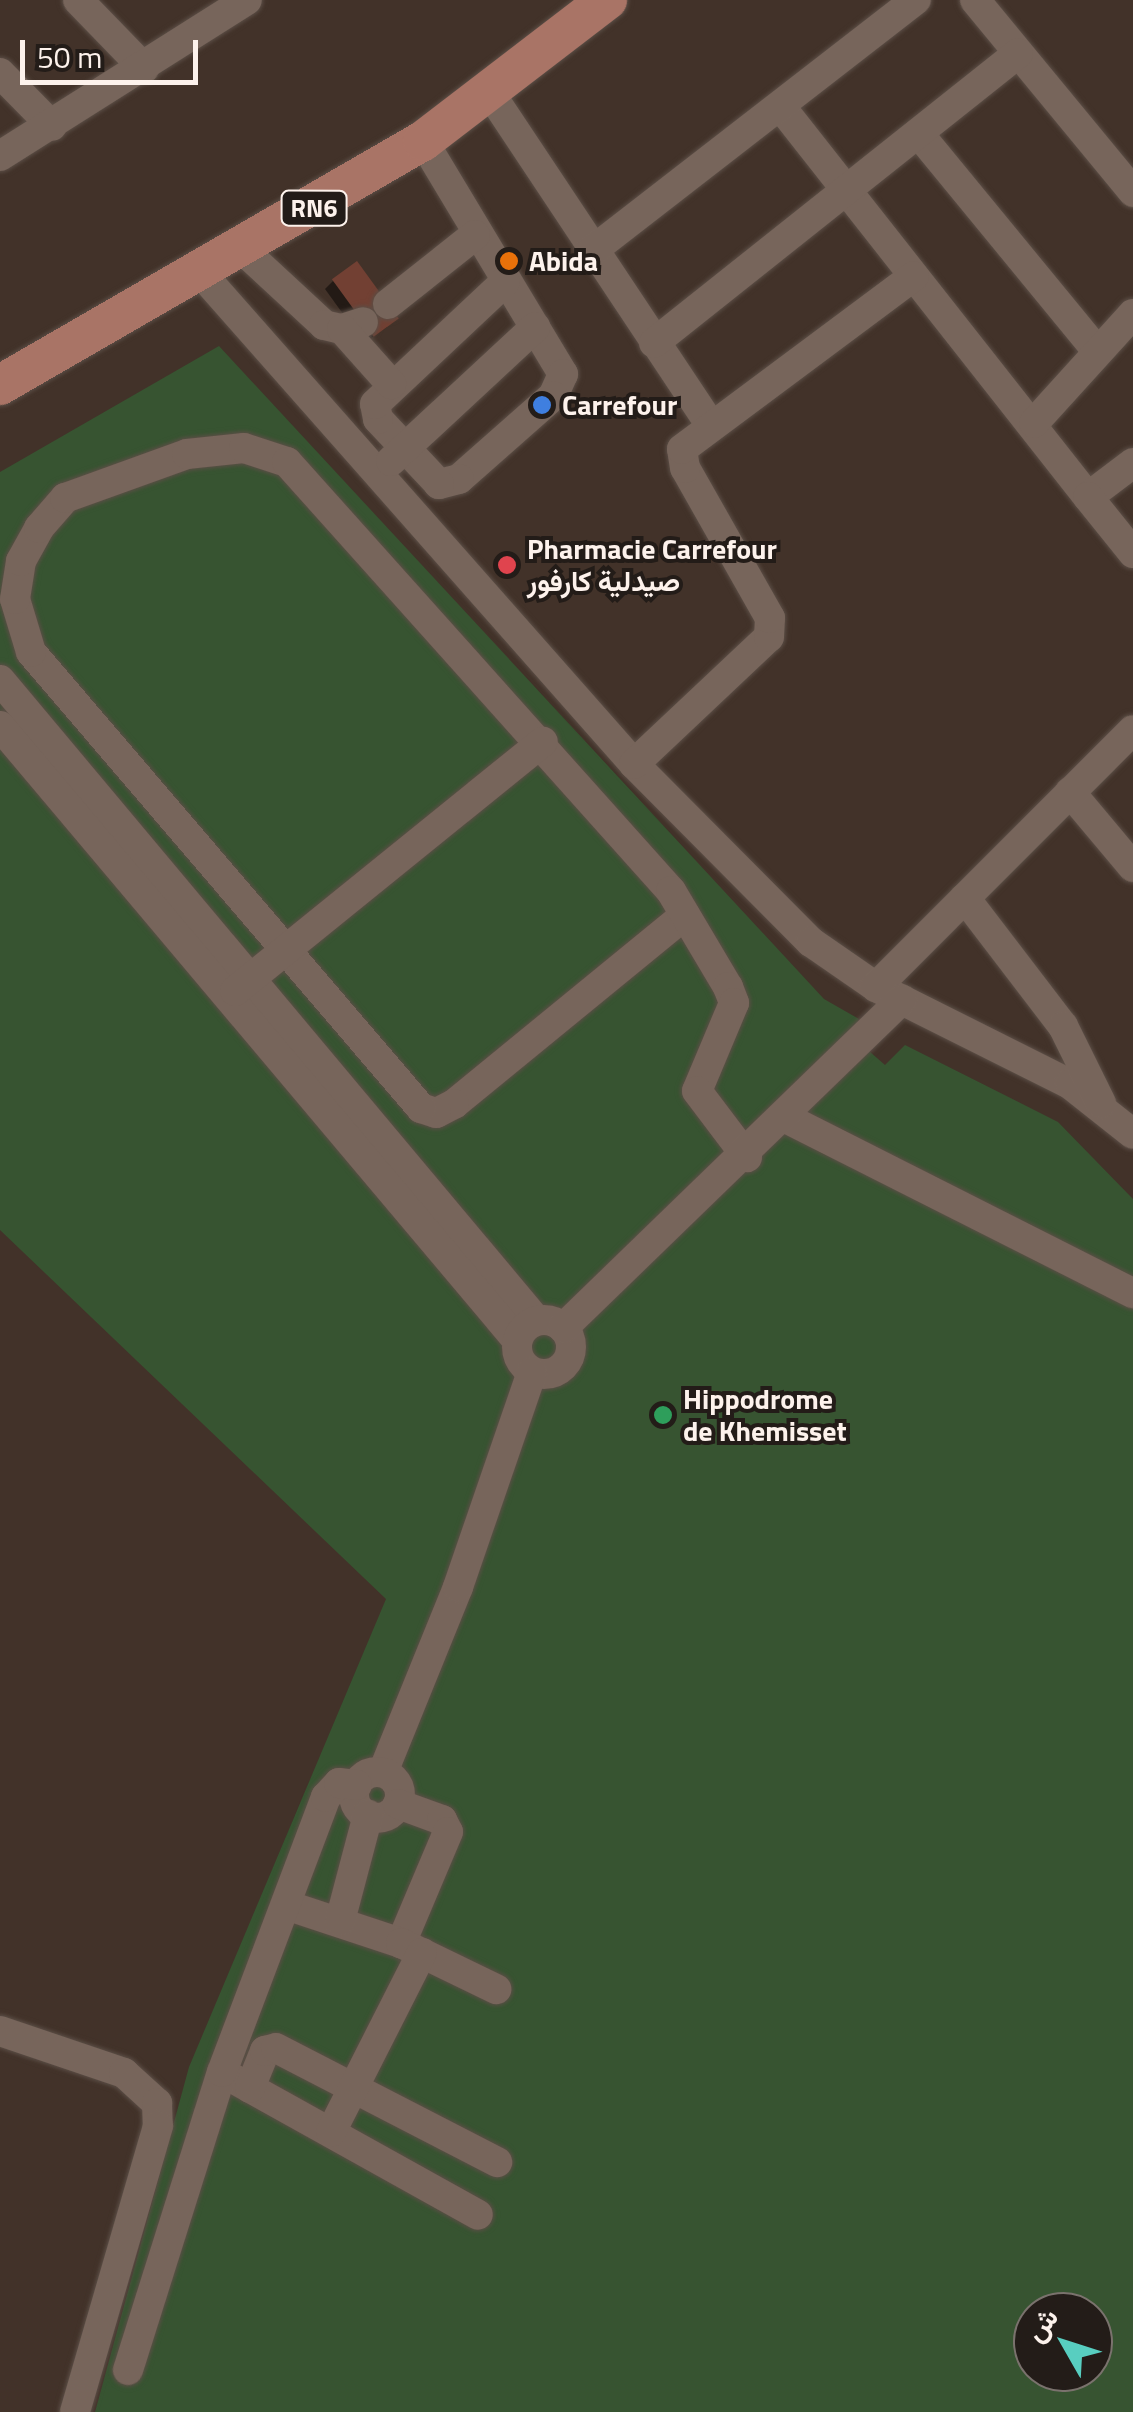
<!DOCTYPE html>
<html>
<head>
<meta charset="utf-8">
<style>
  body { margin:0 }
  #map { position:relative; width:1133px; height:2412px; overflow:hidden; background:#423229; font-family:"Titillium Web",Vazirmatn,sans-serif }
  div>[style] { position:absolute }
  .green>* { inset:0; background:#375431 }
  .shadow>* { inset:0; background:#0007 }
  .building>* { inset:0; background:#724033; transform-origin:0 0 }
  .roads { filter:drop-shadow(0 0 2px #5b4e46) drop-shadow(0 0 2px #5b4e46) }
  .minor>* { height:30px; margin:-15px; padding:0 15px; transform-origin:15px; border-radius:15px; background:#77655b }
  .minor>.ring { margin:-15px; padding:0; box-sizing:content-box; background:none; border:30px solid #77655b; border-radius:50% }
  .major>* { height:40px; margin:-20px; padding:0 20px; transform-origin:20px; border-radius:20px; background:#a97466 }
  .dots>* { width:28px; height:28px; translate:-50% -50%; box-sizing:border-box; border:5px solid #231c18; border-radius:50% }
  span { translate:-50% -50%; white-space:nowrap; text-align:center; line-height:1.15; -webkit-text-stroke:8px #231c18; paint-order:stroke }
  .shield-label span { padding:2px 8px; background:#231c18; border:2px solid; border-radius:8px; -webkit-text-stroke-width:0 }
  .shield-label { font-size:25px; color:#fdf2ec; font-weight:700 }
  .poi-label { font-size:28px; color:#fdf2ec; font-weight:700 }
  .left { translate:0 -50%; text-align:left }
  .north { position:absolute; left:1013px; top:2292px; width:100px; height:100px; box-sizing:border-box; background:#231c18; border:2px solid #7a726d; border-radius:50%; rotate:309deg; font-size:28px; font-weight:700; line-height:40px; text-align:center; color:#fdf2ec }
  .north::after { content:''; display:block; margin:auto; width:35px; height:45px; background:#58cec0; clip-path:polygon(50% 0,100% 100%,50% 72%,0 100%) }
  .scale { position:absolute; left:20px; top:40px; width:178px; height:45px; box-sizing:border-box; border:5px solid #fdf2ec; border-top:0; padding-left:12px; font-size:30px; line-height:35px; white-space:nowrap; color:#fdf2ec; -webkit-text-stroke:8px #231c18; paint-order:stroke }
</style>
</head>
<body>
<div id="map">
  <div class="green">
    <i style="clip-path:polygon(evenodd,219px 346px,824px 999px,859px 1019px,853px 1037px,885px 1065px,905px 1045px,1058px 1122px,1133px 1199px,1133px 2412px,95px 2412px,189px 2067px,386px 1599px,0 1230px,0 472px,219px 346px,1033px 2312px,1093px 2312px,1093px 2372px,1033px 2372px,1033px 2312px)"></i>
  </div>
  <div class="shadow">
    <i style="clip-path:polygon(333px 281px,387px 327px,364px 343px,325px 289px)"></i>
  </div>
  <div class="building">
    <i style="left:357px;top:261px;width:71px;height:31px;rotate:54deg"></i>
  </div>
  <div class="roads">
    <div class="minor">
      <i style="left:78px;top:0;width:95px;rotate:45.9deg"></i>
      <i style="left:975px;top:0;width:249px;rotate:50.5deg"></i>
      <i style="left:0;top:73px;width:74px;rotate:45.5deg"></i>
      <i style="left:490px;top:93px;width:397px;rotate:56.4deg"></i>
      <i style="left:781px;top:107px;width:496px;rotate:51.8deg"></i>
      <i style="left:919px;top:134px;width:282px;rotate:50.6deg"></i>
      <i style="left:423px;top:141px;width:272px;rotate:59deg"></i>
      <i style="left:563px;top:374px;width:24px;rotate:114deg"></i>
      <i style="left:553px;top:396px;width:125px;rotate:138.6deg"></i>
      <i style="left:459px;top:479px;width:21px;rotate:166deg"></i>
      <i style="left:439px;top:484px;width:89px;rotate:-133.2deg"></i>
      <i style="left:378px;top:419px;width:15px;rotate:-101deg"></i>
      <i style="left:375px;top:404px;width:178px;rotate:-43.2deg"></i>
      <i style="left:0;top:156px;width:292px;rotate:-32.3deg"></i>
      <i style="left:242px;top:249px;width:112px;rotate:42.8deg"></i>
      <i style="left:324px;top:325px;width:18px;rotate:13deg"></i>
      <i style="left:342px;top:329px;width:22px;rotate:-18deg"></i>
      <i style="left:592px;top:251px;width:410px;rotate:-37.8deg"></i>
      <i style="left:200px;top:272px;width:656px;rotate:48.58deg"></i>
      <i style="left:634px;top:764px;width:251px;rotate:45.2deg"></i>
      <i style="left:811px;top:942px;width:79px;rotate:34.7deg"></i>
      <i style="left:876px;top:987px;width:217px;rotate:26.6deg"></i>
      <i style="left:1070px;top:1084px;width:80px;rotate:38.4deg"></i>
      <i style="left:388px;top:304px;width:111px;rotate:-38.4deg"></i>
      <i style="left:342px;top:329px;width:74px;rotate:48.3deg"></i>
      <i style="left:654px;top:343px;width:465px;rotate:-38.5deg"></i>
      <i style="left:1034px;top:423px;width:147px;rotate:-47.8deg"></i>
      <i style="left:391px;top:461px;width:197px;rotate:-42.9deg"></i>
      <i style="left:1133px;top:463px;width:56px;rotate:142.9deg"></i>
      <i style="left:1088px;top:497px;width:72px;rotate:51.2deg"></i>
      <i style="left:0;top:680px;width:835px;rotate:50.05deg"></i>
      <i style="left:0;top:726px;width:803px;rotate:49.9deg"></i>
      <i style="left:634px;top:764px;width:185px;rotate:-43.3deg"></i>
      <i style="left:769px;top:637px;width:19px;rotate:-87deg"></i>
      <i style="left:770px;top:618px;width:172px;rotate:-119.5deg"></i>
      <i style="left:685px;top:468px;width:19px;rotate:-99deg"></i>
      <i style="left:682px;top:449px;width:289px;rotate:-36.7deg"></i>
      <i style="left:1070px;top:792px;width:98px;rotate:50deg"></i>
      <i style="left:965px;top:898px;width:161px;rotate:52.6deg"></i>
      <i style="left:1063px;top:1026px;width:86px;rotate:63.7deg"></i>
      <i style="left:685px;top:915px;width:298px;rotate:140.7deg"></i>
      <i style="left:454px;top:1104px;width:20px;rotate:153deg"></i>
      <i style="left:436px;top:1113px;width:16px;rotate:-162deg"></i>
      <i style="left:421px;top:1108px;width:600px;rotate:-130.54deg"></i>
      <i style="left:31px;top:652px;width:55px;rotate:-106.8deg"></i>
      <i style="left:15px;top:599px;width:38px;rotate:-81deg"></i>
      <i style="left:21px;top:561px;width:38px;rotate:-61deg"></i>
      <i style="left:39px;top:528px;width:40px;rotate:-49deg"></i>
      <i style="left:65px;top:498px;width:130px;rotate:-19.8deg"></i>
      <i style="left:187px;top:454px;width:57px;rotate:-6deg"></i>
      <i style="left:244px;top:448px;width:45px;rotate:18deg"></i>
      <i style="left:287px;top:462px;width:576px;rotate:48.17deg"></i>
      <i style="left:671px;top:891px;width:112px;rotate:59.3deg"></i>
      <i style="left:728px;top:987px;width:17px;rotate:69deg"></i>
      <i style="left:734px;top:1003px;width:95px;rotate:112.8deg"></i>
      <i style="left:697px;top:1091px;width:83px;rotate:52.9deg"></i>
      <i style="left:876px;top:987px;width:363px;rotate:-45deg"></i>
      <i style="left:235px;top:991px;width:396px;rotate:-39deg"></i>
      <i style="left:786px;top:1118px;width:389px;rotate:26.8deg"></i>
      <i class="ring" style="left:517px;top:1320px;width:24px;height:24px"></i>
      <i style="left:563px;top:1328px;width:472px;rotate:-44.1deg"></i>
      <i style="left:383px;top:1772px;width:200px;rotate:-67.9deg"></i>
      <i style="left:458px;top:1587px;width:227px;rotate:-71deg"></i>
      <i class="ring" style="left:354px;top:1772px;width:16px;height:16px"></i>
      <i style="left:398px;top:1804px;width:47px;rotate:20deg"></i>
      <i style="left:442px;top:1820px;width:13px;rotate:63deg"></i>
      <i style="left:448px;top:1832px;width:121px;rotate:112.9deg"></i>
      <i style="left:286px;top:1905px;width:121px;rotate:18.3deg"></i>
      <i style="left:401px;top:1943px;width:106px;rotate:25.8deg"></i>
      <i style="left:340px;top:1921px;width:110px;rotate:-75.2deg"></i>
      <i style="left:0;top:2031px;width:131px;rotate:18.7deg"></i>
      <i style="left:124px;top:2073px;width:45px;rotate:42.3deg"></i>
      <i style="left:157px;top:2103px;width:23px;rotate:88deg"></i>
      <i style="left:158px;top:2126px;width:298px;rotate:106.2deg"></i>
      <i style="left:234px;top:2079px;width:279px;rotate:29.1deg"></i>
      <i style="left:250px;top:2088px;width:40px;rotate:-68deg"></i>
      <i style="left:265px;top:2051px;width:11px;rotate:-15deg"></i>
      <i style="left:276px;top:2048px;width:249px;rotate:27.3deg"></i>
      <i style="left:331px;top:2132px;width:201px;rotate:-63.1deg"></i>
      <i style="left:128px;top:2370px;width:312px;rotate:-72.5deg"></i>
      <i style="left:222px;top:2072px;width:294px;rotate:-69.3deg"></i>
      <i style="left:326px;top:1797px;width:19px;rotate:-47deg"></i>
      <i style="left:339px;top:1783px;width:18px;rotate:6deg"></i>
    </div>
    <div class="major">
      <i style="left:0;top:385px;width:488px;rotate:-30deg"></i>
      <i style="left:423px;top:141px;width:232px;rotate:-37.5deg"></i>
    </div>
  </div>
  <div class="dots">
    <i style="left:509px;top:261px;background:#e8710a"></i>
    <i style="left:542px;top:405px;background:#3f7fe0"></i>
    <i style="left:507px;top:565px;background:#e0444e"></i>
    <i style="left:663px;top:1415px;background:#2e9e5b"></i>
  </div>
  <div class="shield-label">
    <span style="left:314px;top:208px">RN6</span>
  </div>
  <div class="poi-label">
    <span class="left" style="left:529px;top:261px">Abida</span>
    <span class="left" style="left:562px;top:405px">Carrefour</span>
    <span class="left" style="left:527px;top:565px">Pharmacie Carrefour<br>صيدلية كارفور</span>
    <span class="left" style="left:683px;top:1415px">Hippodrome<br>de Khemisset</span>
  </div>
  <div class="north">ش</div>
  <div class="scale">50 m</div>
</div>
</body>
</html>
